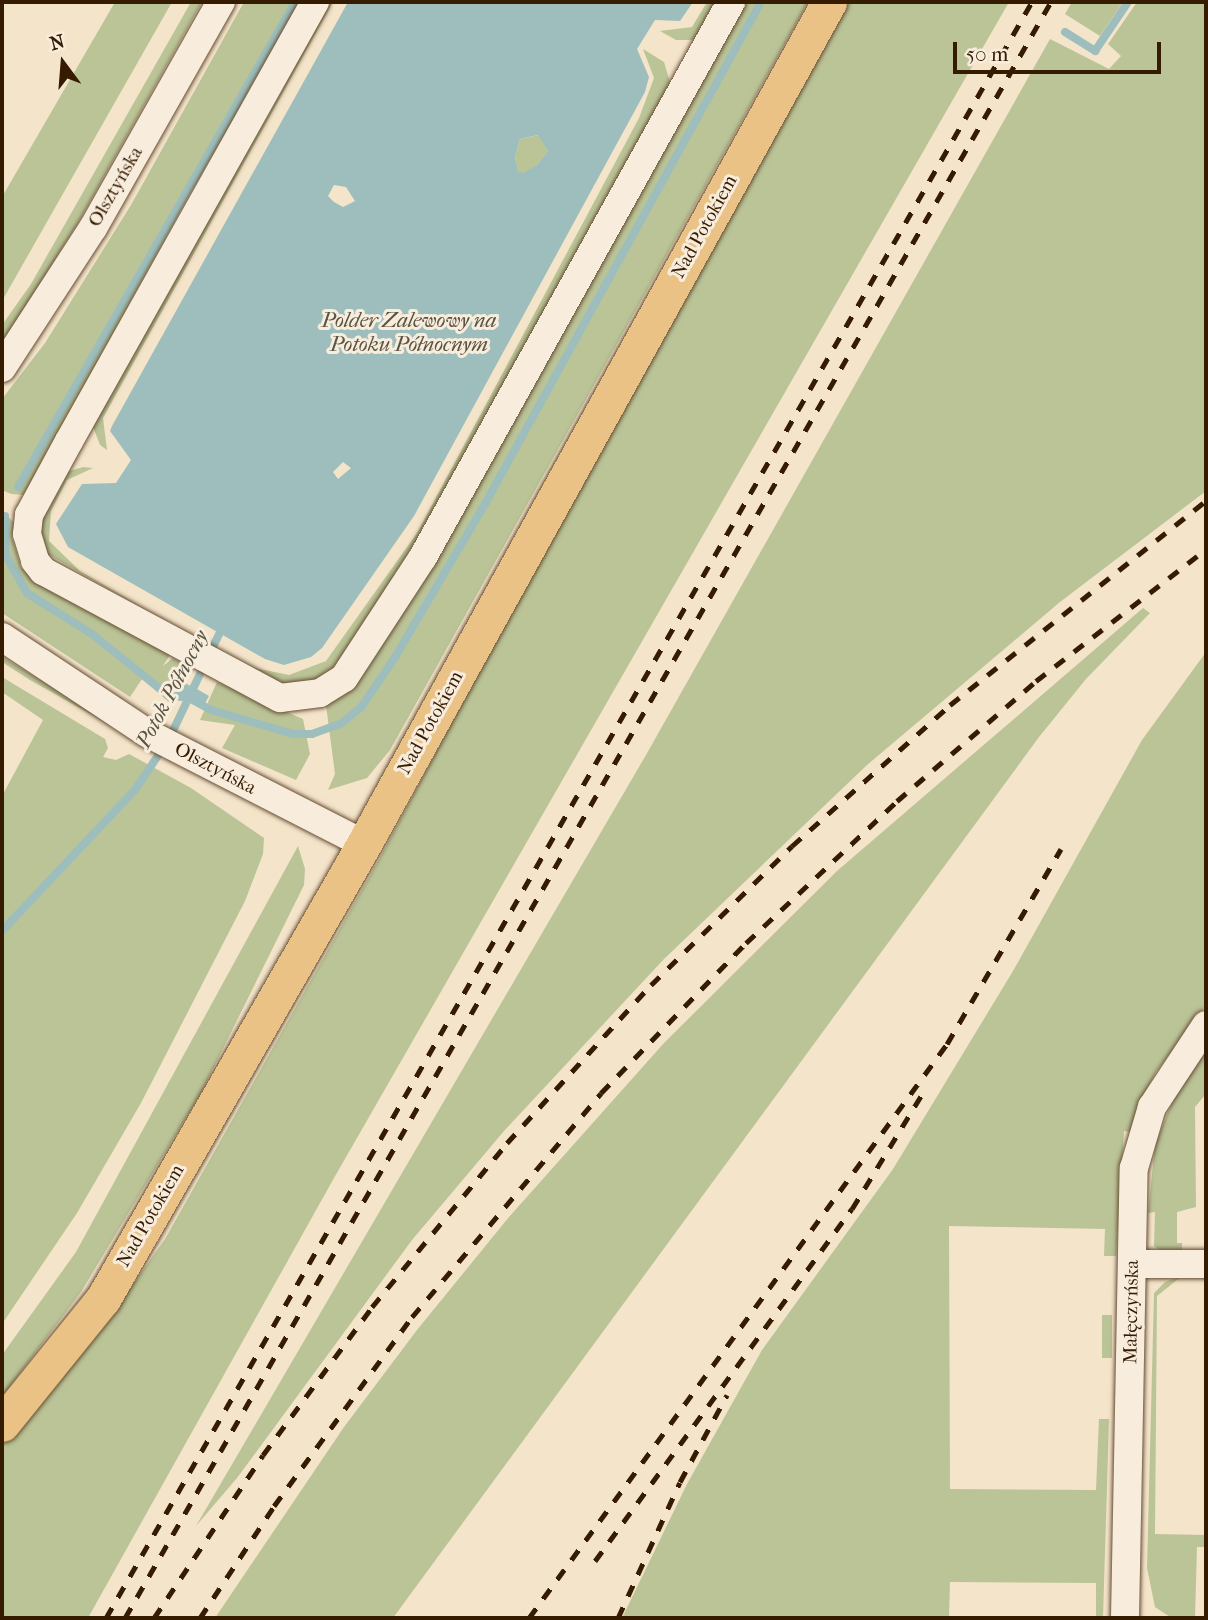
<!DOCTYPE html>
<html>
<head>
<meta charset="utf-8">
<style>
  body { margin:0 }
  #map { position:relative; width:1208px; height:1620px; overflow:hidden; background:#f4e4ca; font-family:"IM FELL French Canon",serif }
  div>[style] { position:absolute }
  .green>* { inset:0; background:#bac497; transform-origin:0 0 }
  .water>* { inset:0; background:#9dbebc }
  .stream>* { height:8px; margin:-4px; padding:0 4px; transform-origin:4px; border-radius:4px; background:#9dbebc }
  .roads { filter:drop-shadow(0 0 2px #654d32) drop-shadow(0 0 2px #654d32) }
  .minor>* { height:28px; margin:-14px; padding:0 14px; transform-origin:14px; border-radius:14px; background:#f8eddd }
  .major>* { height:35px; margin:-17.5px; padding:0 17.5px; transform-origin:17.5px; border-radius:17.5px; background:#eac285 }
  .rail>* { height:5px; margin-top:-2.5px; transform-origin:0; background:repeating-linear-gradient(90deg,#351b00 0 12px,transparent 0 24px) }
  span { translate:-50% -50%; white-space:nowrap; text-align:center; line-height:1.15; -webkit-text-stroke:6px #f8eddd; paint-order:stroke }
  .street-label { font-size:19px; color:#351b00 }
  .water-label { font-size:21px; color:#595442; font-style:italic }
  .frame { position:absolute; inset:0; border:4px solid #351b00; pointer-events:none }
  .north { position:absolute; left:28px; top:28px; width:70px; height:70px; -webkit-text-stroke:5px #f8eddd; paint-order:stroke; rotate:344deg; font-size:19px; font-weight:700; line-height:28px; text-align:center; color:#351b00 }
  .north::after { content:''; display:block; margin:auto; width:24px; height:32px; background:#351b00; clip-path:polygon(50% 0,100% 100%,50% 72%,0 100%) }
  .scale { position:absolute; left:953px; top:42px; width:208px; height:32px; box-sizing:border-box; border:4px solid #351b00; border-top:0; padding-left:9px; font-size:21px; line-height:24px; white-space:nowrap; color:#351b00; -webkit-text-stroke:5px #f8eddd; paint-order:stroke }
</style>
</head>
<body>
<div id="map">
  <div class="green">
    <i style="clip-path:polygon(115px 2px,172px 2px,2px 301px,2px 197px)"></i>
    <i style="clip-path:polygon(191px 2px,202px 2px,79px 221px,2px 345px,2px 325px,31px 284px)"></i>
    <i style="clip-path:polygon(244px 2px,303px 2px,191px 192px,25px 495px,11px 494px,2px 490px,2px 399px,45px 343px,131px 205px)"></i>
    <i style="clip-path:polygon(326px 2px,333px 2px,103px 418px,107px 450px,100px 445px,92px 424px)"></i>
    <i style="clip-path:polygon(707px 2px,720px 2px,694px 40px,676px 40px,660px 31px,692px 27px)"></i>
    <i style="clip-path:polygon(739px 2px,808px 2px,390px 750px,367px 778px,328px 790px,335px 774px,326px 705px)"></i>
    <i style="clip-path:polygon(847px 2px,1009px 2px,334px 1178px,88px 1618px,2px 1618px,2px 1444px,105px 1324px,165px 1239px,381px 856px,609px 428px)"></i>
    <i style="clip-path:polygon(1072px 2px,1123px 2px,1100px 36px,1065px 14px)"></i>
    <i style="clip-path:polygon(1137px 2px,1206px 2px,1206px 491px,1060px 602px,867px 765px,664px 959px,504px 1131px,412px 1240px,237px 1478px,196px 1526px,646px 755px,1050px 39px,1109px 69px,1121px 56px,1108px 44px)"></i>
    <i style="clip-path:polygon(643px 49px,664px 62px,670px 82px,429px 533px,341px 663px,329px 673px,314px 681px,281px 685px,241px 665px,289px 675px,326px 661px,417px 533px,639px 118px,654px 78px)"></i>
    <i style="clip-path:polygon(539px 135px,548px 151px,537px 165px,524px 174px,518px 171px,515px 157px,520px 139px)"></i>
    <i style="clip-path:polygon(83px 467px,93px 468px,67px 480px,51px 511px,49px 541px,80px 571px,179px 629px,46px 553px,38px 522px,60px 474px)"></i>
    <i style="clip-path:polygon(2px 510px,14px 523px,12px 538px,21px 568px,171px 653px,163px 666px,173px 658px,180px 662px,171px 683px,169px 702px,142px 679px,130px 697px,2px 613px)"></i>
    <i style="clip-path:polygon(1143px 608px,1150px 613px,1086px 679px,1039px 737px,393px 1618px,215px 1618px,344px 1427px,417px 1330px,509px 1217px,664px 1043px,837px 871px)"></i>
    <i style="clip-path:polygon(1206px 652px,1206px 1005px,1156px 1072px,1139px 1103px,1131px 1132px,1124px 1131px,1116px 1256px,1104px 1256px,1105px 1229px,949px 1226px,950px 1489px,1096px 1490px,1099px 1419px,1109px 1419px,1103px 1618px,1096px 1618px,1096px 1583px,950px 1582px,949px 1618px,622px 1618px,687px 1484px,762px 1350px,893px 1169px,1013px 971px,1142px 740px)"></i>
    <i style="clip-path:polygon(2px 657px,123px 730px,122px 732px,30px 680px,2px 662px)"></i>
    <i style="clip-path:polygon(2px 677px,105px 739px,108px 748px,103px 757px,116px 760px,129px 754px,191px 788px,264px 838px,263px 854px,245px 901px,141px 1103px,77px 1213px,2px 1324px,2px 796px,43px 720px,2px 692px)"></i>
    <i style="clip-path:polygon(217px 682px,303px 719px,310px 754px,296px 780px,222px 748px,235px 725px,200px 720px)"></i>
    <i style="clip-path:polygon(298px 846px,305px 869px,304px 885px,202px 1091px,81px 1292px,2px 1397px,2px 1355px,76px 1252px)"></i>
    <i style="clip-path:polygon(1206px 1052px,1206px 1094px,1195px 1107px,1196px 1207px,1177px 1212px,1177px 1243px,1182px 1243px,1182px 1252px,1160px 1250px,1154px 1246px,1155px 1212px,1148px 1213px,1155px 1145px,1176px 1092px)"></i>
    <i style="clip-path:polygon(1182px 1276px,1157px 1296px,1155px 1534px,1206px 1535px,1206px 1547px,1197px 1547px,1195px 1618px,1170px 1617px,1155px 1607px,1147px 1568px,1154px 1293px,1165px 1282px)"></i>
    <i style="left:1102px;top:1315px;width:10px;height:43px"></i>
  </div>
  <div class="water">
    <i style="clip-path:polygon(evenodd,348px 2px,693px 2px,680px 21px,655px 20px,637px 49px,649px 77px,645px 92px,414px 516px,322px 648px,311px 657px,284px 665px,265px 659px,68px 547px,56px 524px,82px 484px,116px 483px,131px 460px,110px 431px,112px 426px,348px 2px,538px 135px,548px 151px,537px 165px,524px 173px,518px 171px,515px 157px,520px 139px,538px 135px,348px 2px,334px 185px,346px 187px,355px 201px,343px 207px,334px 202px,328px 196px,334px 185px,348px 2px,343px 462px,351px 468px,338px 479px,333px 472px,343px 462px)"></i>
    <i style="clip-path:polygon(182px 681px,192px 687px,197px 684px,197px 689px,209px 696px,202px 709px,175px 694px)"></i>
  </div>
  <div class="stream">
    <i style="left:1065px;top:32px;width:36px;rotate:32deg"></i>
    <i style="left:1095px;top:51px;width:59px;rotate:-56deg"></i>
    <i style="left:18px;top:487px;width:559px;rotate:-60.27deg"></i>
    <i style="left:5px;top:516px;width:38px;rotate:90deg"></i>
    <i style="left:5px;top:554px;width:45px;rotate:60.6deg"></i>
    <i style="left:27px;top:593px;width:77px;rotate:32.2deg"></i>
    <i style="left:92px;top:634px;width:97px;rotate:38.8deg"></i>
    <i style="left:168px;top:695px;width:21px;rotate:8deg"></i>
    <i style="left:189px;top:698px;width:25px;rotate:29deg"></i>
    <i style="left:211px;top:710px;width:85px;rotate:16.3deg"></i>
    <i style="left:293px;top:734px;width:19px"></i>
    <i style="left:312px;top:734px;width:32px;rotate:-20deg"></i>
    <i style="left:342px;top:723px;width:26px;rotate:-40deg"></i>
    <i style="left:362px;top:706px;width:57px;rotate:-55.8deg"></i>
    <i style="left:394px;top:659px;width:182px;rotate:-59.6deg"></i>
    <i style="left:486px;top:502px;width:571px;rotate:-61.19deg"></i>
    <i style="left:2px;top:931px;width:194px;rotate:-46.7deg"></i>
    <i style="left:135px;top:790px;width:61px;rotate:-56.3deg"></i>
    <i style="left:169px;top:739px;width:125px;rotate:-64.5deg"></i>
  </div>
  <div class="roads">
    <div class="minor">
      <i style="left:315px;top:2px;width:503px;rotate:119.26deg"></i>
      <i style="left:69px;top:441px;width:84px;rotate:118.4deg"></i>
      <i style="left:29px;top:515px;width:19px;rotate:96deg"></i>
      <i style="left:27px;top:534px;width:28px;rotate:73deg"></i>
      <i style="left:35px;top:561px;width:13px;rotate:51deg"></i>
      <i style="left:43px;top:571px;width:269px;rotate:28.2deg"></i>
      <i style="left:280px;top:698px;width:40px;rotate:-7.1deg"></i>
      <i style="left:320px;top:693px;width:28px;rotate:-32deg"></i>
      <i style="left:344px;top:678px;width:145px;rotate:-56.9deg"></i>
      <i style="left:423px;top:557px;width:635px;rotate:-60.97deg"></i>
      <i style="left:2px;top:368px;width:167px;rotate:-57deg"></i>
      <i style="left:93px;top:228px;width:260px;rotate:-60.5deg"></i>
      <i style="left:2px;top:637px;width:174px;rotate:33.5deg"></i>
      <i style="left:147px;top:733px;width:244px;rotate:27.1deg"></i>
      <i style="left:1133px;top:1264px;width:73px"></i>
      <i style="left:1125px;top:1618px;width:450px;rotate:-88.9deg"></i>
      <i style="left:1134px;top:1168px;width:64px;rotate:-73.6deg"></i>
      <i style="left:1152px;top:1107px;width:98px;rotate:-56.6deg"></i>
    </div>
    <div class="major">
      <i style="left:2px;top:1424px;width:161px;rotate:-51.1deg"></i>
      <i style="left:103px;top:1299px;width:525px;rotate:-60.16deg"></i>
      <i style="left:364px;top:844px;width:962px;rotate:-61.09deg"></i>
    </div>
  </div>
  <div class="rail">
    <i style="left:595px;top:1561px;width:436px;rotate:-53.9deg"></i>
    <i style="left:852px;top:1209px;width:138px;rotate:-58.6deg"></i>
    <i style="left:106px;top:1618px;width:1863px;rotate:-60.19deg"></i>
    <i style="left:125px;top:1618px;width:1863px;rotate:-60.19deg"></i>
    <i style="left:154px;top:1618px;width:196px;rotate:-56.2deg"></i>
    <i style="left:263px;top:1455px;width:184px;rotate:-53.6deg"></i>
    <i style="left:372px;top:1307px;width:212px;rotate:-50.5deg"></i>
    <i style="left:507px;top:1143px;width:214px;rotate:-47.7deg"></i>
    <i style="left:651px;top:985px;width:198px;rotate:-44.6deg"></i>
    <i style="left:792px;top:846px;width:212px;rotate:-41.7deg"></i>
    <i style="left:950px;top:705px;width:327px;rotate:-38.6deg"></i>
    <i style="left:200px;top:1618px;width:134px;rotate:-56.5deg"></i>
    <i style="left:274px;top:1506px;width:234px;rotate:-53.9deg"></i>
    <i style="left:412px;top:1317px;width:293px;rotate:-49.8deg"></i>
    <i style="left:601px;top:1093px;width:209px;rotate:-46deg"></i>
    <i style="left:746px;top:943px;width:207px;rotate:-43.2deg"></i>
    <i style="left:897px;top:801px;width:184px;rotate:-40.8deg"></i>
    <i style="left:1036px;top:681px;width:215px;rotate:-37.8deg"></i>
    <i style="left:529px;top:1618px;width:710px;rotate:-53.94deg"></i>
    <i style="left:947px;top:1044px;width:226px;rotate:-59.7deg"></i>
    <i style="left:618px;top:1618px;width:149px;rotate:-65.5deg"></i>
    <i style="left:680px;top:1482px;width:99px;rotate:-61.6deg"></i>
  </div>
  <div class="street-label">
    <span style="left:116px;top:187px;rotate:-60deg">Olsztyńska</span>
    <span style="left:705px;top:227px;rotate:-61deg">Nad Potokiem</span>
    <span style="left:431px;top:723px;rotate:-61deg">Nad Potokiem</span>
    <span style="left:215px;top:769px;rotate:28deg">Olsztyńska</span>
    <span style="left:151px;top:1216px;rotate:-60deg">Nad Potokiem</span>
    <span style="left:1132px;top:1312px;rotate:-89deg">Małęczyńska</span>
  </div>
  <div class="water-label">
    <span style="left:409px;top:332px">Polder Zalewowy na<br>Potoku Północnym</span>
    <span style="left:172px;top:689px;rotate:-62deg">Potok Północny</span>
  </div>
  <div class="frame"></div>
  <div class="north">N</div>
  <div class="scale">50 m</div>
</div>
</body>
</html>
